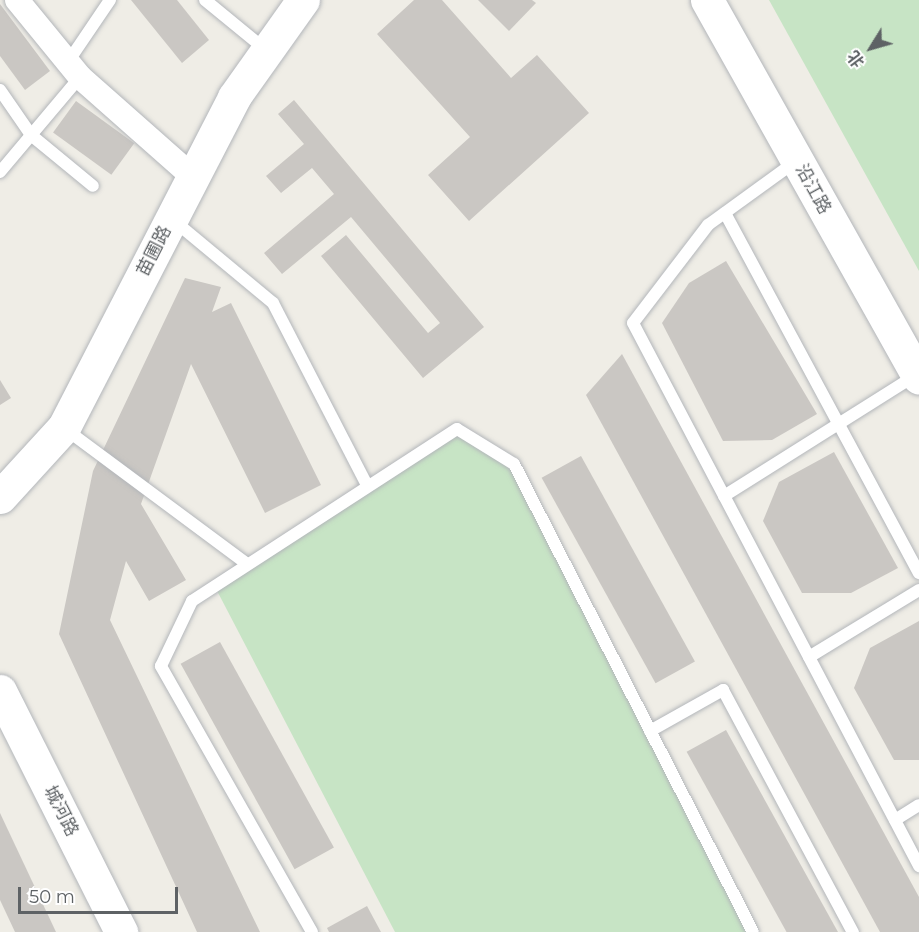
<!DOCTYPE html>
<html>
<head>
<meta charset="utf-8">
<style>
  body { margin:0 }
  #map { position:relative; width:919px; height:932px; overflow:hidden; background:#efede6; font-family:Montserrat,"Noto Sans SC",sans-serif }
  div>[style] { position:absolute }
  .green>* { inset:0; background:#c7e4c5 }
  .building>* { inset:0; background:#cac7c3; transform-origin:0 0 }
  .roads { filter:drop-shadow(0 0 2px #b3b6ba) drop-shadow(0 0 2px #b3b6ba) }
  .lane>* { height:12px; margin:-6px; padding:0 6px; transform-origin:6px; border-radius:6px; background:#fff }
  .street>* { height:24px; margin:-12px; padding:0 12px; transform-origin:12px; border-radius:12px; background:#fff }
  .secondary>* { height:33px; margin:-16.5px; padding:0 16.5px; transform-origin:16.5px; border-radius:16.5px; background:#fff }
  span { translate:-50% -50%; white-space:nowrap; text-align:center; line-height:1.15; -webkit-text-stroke:5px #fff; paint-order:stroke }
  .street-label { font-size:18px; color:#5e6265 }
  .north { position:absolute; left:841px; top:18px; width:60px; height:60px; -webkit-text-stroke:4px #fff; paint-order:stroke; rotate:233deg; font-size:16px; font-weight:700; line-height:24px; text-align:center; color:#5e6265 }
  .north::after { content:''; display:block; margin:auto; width:21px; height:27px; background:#5e6265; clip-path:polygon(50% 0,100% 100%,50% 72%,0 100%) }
  .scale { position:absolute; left:18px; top:887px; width:160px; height:27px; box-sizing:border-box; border:3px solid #5e6265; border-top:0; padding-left:8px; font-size:18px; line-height:21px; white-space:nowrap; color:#5e6265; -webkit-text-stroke:4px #fff; paint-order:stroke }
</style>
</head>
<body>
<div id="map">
  <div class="green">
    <i style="clip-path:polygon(769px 0,919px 0,919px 271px)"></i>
    <i style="clip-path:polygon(457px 429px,514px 464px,753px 932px,395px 932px,214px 585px)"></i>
  </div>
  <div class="building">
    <i style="clip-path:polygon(131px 0,177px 0,209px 40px,182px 63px)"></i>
    <i style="clip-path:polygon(414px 0,442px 0,511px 78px,537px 55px,589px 113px,469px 221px,428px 175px,470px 137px,377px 34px)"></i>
    <i style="clip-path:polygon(478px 0,532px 0,536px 3px,509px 31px)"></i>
    <i style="clip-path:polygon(0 4px,50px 71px,25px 90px,0 56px)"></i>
    <i style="clip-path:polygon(294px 100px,484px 327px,423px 378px,321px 256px,346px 235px,428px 333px,440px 323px,351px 217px,282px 274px,264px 253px,334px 194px,312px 168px,281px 193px,266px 176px,304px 144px,278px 114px)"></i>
    <i style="left:76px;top:101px;width:72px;height:39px;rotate:36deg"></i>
    <i style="clip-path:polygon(726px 261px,817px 414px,772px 440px,723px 441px,662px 323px,689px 283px)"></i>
    <i style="clip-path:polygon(185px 278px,221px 287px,212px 312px,231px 303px,321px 485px,265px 513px,191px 364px,141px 504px,186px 580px,149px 601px,126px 561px,110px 620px,260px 932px,197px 932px,59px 634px,93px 471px)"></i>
    <i style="clip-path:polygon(622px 354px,919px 897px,919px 932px,880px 932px,586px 395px)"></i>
    <i style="clip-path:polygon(0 380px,11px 398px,0 405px)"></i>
    <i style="clip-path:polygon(834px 452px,898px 568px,851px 593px,802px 593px,763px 521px,779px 482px)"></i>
    <i style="left:581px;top:456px;width:235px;height:45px;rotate:61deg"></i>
    <i style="clip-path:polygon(919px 621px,919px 760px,894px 760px,854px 688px,870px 648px)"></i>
    <i style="left:220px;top:642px;width:235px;height:45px;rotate:61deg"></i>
    <i style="left:726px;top:730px;width:232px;height:45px;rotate:61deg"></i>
    <i style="clip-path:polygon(0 813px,56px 932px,15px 932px,0 900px)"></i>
    <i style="clip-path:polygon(367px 906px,381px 932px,329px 932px,327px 928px)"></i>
  </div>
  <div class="roads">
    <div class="lane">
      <i style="left:205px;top:0;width:79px;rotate:39.3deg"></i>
      <i style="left:68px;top:62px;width:75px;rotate:-55.9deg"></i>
      <i style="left:0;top:90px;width:55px;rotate:55.4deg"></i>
      <i style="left:31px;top:135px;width:80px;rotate:39.4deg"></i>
      <i style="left:795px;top:162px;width:107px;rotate:144.1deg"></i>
      <i style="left:708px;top:225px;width:123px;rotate:127.4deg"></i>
      <i style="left:633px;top:323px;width:614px;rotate:62.22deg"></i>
      <i style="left:0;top:172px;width:124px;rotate:-49.9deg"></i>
      <i style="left:725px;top:213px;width:409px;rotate:61.7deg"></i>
      <i style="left:173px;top:220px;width:130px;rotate:39.7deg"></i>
      <i style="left:273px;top:303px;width:205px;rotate:62.7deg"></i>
      <i style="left:64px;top:428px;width:227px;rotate:36.6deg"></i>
      <i style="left:724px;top:496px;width:227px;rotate:-32.2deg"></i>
      <i style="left:809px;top:657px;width:129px;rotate:-31.3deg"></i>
      <i style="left:650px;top:731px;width:84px;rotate:-29.3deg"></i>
      <i style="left:723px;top:690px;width:275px;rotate:61.8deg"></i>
      <i style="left:895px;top:820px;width:28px;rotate:-32deg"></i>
      <i style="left:312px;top:932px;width:306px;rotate:-119.6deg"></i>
      <i style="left:161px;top:666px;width:72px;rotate:-64.5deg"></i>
      <i style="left:192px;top:601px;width:316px;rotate:-33deg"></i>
      <i style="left:457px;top:429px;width:67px;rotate:31.6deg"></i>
      <i style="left:514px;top:464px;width:525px;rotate:62.95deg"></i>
    </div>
    <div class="street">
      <i style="left:17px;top:0;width:99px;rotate:50.7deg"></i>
      <i style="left:80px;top:77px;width:151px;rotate:41.5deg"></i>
    </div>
    <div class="secondary">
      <i style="left:707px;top:0;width:433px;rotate:60.7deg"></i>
      <i style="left:0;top:497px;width:95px;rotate:-47.6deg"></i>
      <i style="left:64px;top:427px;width:371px;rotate:-62.7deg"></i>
      <i style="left:234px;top:97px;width:119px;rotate:-54.6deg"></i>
      <i style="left:0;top:691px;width:270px;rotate:63.3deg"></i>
    </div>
  </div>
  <div class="street-label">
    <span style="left:813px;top:189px;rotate:61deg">沿江路</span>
    <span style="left:154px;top:251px;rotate:-63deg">苗圃路</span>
    <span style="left:61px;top:811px;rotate:63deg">城河路</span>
  </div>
  <div class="north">北</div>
  <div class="scale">50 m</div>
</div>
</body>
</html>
